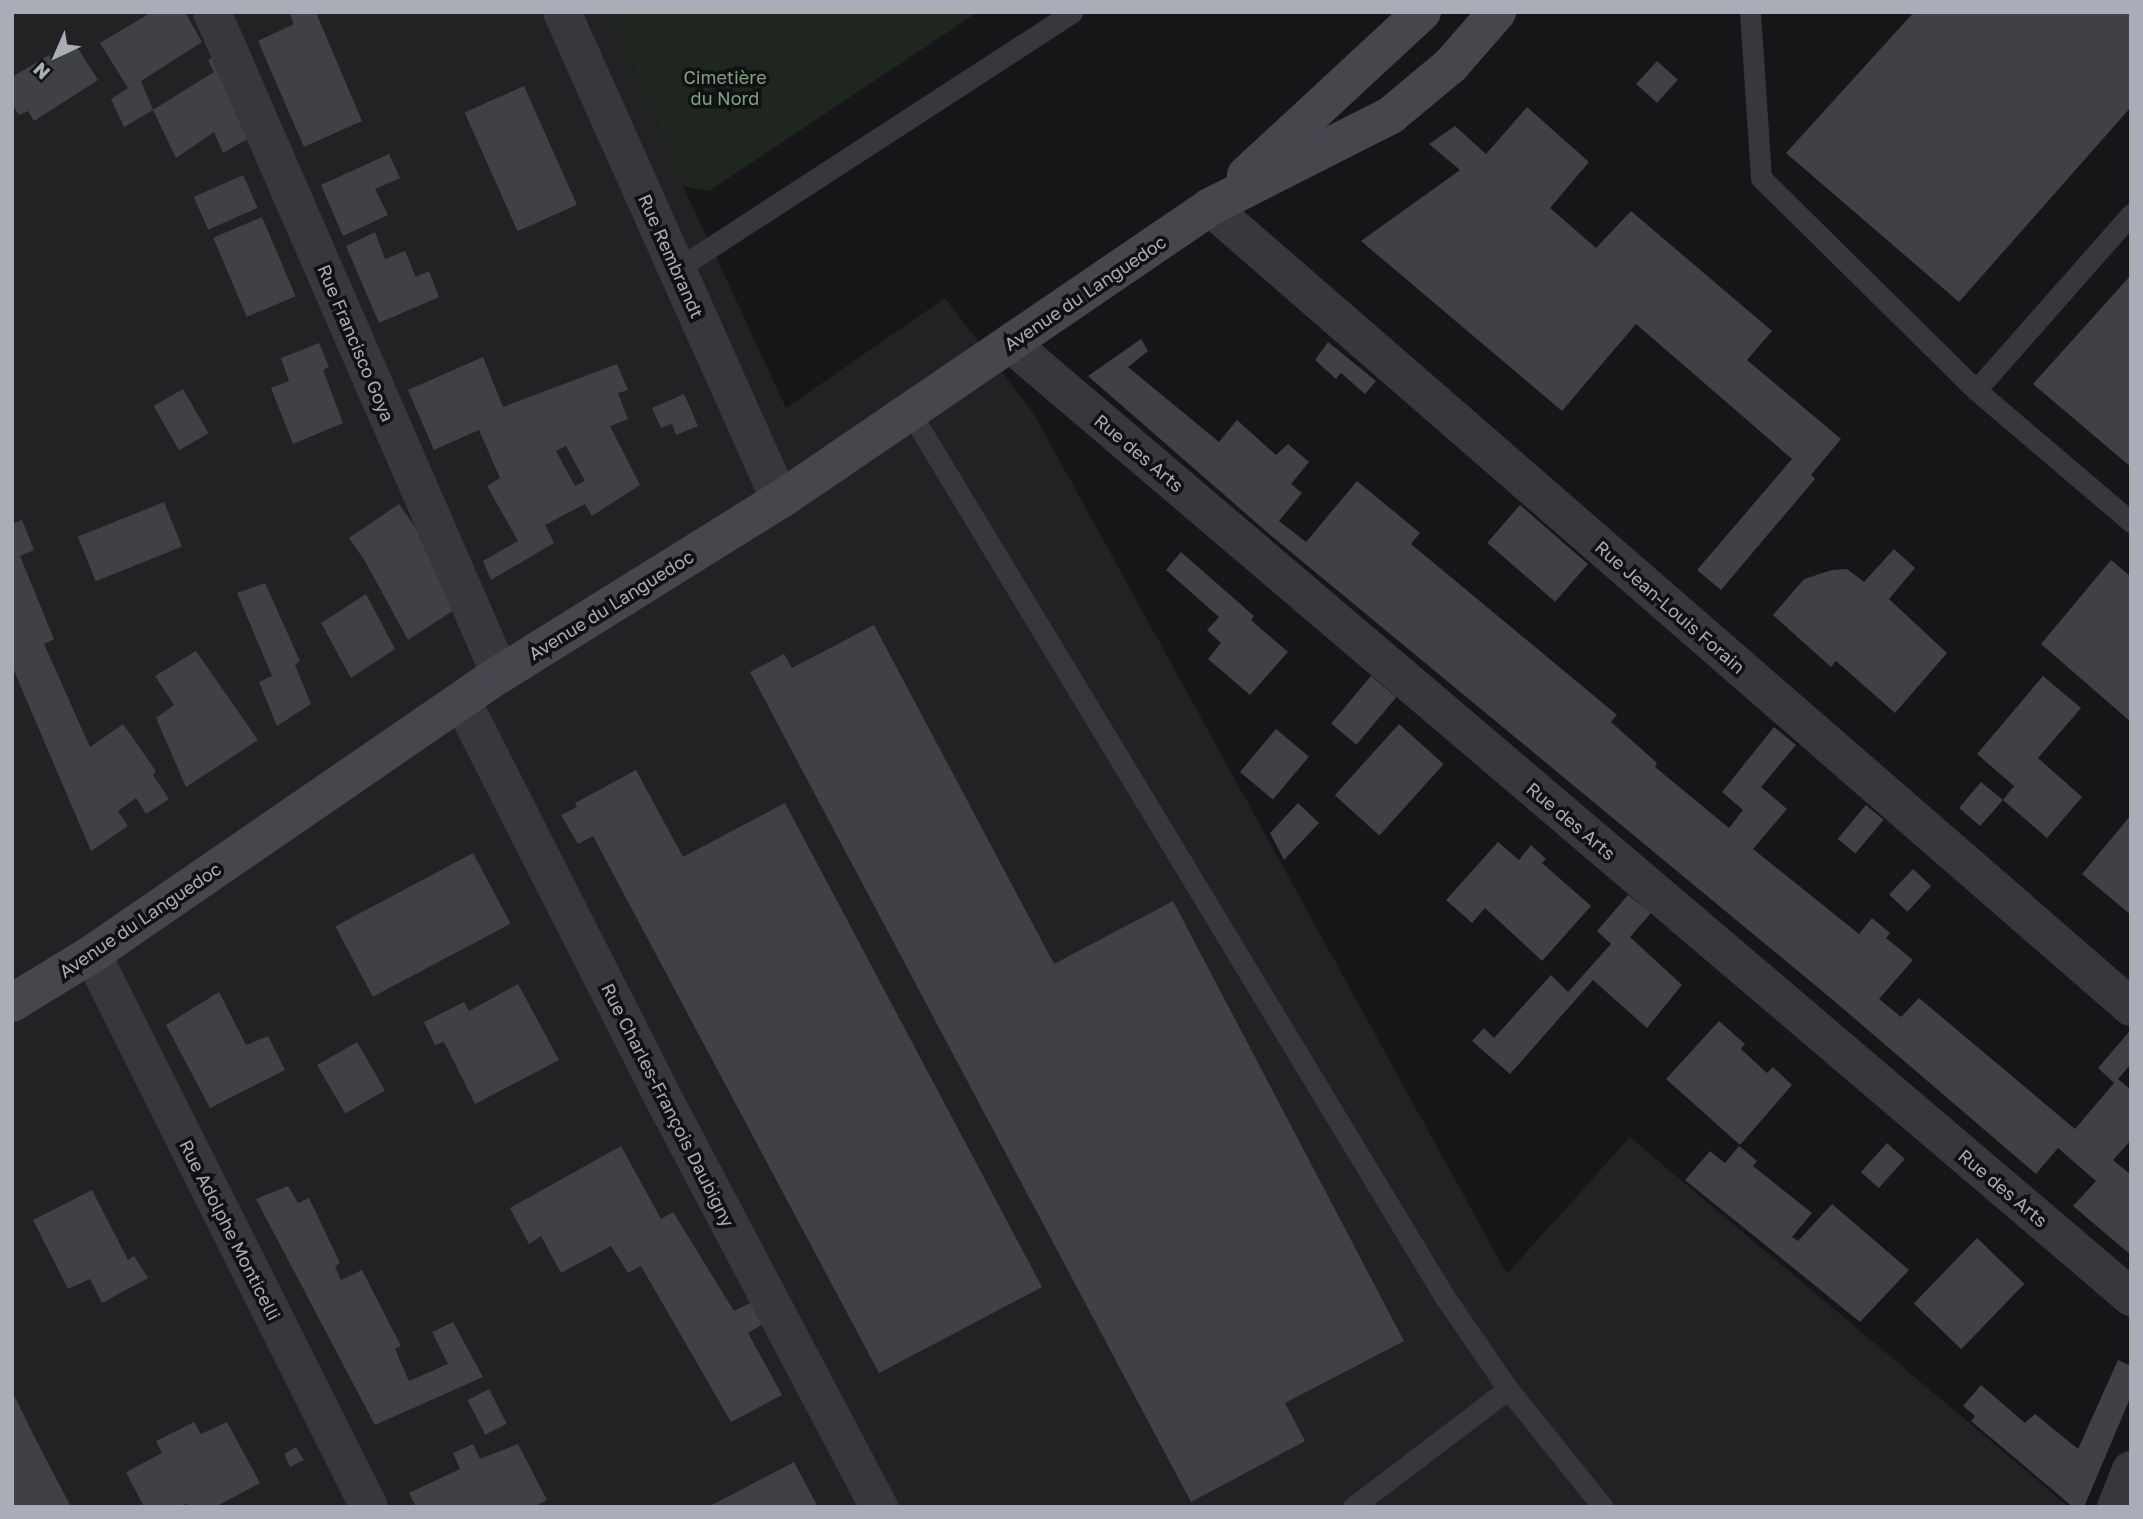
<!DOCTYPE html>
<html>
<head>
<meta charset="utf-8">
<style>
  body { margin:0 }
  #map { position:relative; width:2143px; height:1519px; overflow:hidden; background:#161618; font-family:"Golos Text",sans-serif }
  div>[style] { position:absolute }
  .built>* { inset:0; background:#222225 }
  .green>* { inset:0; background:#1e261f }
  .building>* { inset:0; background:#404145; transform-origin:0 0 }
  .lane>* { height:21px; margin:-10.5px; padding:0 10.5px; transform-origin:10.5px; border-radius:10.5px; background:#37383d }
  .street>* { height:38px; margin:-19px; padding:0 19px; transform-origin:19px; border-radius:19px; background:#37383d }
  .secondary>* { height:38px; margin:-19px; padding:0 19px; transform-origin:19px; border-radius:19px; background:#45474d }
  span { translate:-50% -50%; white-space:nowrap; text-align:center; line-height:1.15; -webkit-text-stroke:7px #111113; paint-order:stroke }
  .park-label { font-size:18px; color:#7fa381 }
  .street-label { font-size:18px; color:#a8adb8 }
  .frame { position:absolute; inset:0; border:14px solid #a8adb8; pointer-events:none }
  .north { position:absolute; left:21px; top:21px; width:70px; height:70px; -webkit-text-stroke:5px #111113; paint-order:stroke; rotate:224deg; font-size:19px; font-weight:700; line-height:28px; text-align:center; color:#a8adb8 }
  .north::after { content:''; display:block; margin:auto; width:24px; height:32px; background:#a8adb8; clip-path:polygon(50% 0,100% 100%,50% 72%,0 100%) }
</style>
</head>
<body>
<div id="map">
  <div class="built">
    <i style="clip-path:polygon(12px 12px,609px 12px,683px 186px,786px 408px,945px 298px,1034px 414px,1507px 1274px,1630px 1137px,2069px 1507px,12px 1507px)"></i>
  </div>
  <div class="green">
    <i style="clip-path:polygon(609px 12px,978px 12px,709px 191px,683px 186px)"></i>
  </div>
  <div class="building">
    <i style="clip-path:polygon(152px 12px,185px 12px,202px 42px,141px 81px,153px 110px,124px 127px,111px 99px,128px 88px,100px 43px)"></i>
    <i style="clip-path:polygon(289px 12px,323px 12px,317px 15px,362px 121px,304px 147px,258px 41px,294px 24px)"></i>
    <i style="clip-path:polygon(1914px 12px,2131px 12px,2131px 107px,1959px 302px,1786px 153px)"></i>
    <i style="clip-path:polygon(77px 47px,98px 80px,34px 121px,28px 111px,19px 115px,12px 104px,12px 77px,49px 55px,52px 62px)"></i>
    <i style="clip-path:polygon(220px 53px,256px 134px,223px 153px,214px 132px,176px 158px,153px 110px,214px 72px,208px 60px)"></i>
    <i style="left:1657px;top:61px;width:28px;height:31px;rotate:42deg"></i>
    <i style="left:524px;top:86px;width:130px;height:65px;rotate:66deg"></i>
    <i style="clip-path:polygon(1527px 107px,1589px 162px,1550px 208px,1596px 248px,1631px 211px,1772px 331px,1747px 360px,1841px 439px,1811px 475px,1815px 479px,1721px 590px,1697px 570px,1792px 459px,1636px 324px,1562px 411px,1361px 241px,1460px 170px,1429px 144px,1455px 126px,1486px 154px)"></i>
    <i style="clip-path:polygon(389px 154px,400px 178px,375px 189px,388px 215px,343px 236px,321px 185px)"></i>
    <i style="left:243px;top:175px;width:36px;height:54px;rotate:66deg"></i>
    <i style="left:262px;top:217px;width:86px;height:53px;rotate:67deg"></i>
    <i style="clip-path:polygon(375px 232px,385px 259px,405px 251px,416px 277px,429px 271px,439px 297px,379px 323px,346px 246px)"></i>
    <i style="clip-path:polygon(2131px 275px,2131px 467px,2033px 384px)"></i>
    <i style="clip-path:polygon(1141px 339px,1148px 351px,1128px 367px,1219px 442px,1237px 420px,1276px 455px,1288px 444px,1309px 462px,1291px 484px,1302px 493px,1279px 521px,1306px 542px,1357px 481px,1420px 533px,1411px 544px,1617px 715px,1611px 722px,1657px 763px,1655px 767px,1729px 828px,1743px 810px,1722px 792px,1774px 727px,1796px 745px,1761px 787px,1787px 809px,1753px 849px,1859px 934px,1872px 918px,1890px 933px,1886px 938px,1913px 960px,1879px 999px,1901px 1017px,1919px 998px,2075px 1129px,2114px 1083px,2098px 1068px,2129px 1032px,2131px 1033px,2131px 1064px,2118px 1079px,2131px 1090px,2131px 1140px,2113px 1160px,2131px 1175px,2131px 1255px,2073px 1206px,2096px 1181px,2058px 1148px,2036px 1174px,1833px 1000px,1268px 533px,1088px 376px)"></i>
    <i style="clip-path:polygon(1328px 342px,1376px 381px,1365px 394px,1341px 373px,1336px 379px,1315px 360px)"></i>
    <i style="clip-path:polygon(319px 343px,329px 367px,323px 370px,343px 423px,293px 444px,271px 388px,289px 381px,281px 358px)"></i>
    <i style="clip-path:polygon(evenodd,483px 357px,503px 407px,617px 364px,628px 390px,618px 393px,628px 419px,610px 426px,640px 485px,592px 516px,585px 504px,545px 525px,554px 543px,491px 580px,483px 561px,518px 541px,487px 486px,500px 478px,479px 430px,434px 450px,408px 390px,483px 357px,566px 446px,585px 481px,575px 486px,556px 451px,566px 446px)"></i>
    <i style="left:183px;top:389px;width:51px;height:34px;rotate:60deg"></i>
    <i style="clip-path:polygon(684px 394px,698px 426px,676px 435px,672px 424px,661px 428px,652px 408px)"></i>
    <i style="left:164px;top:502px;width:48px;height:93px;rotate:68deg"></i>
    <i style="clip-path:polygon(399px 504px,415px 527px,454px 610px,408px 640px,365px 561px,349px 538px)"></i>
    <i style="left:1520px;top:505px;width:90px;height:50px;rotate:41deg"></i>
    <i style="clip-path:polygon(22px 520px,34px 550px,20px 556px,54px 639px,44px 644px,90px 747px,123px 724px,156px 771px,153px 775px,169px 799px,146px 814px,136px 798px,118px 811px,128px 826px,91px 851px,12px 666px,12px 524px)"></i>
    <i style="clip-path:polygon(1894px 549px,1915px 568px,1889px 599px,1947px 653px,1895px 713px,1836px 661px,1831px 667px,1773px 615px,1804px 579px,1832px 570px,1847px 569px,1864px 582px)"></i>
    <i style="clip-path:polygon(1181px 552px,1254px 616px,1251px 620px,1288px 652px,1250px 695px,1208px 659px,1221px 643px,1207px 630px,1219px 617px,1166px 570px)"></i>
    <i style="clip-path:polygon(2111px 560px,2131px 577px,2131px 722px,2041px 644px)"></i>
    <i style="clip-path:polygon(265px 583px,300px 661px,295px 665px,311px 704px,277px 726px,259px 682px,272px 676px,237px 593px)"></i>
    <i style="clip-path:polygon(366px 594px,395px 649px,351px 678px,321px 623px)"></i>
    <i style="clip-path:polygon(874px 625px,1054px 964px,1173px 901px,1404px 1341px,1285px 1403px,1305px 1441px,1191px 1502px,750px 672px,784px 654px,792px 668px)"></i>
    <i style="clip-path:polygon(196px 651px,258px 740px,186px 787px,156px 718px,174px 705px,155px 676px)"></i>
    <i style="left:1371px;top:676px;width:33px;height:62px;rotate:40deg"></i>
    <i style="clip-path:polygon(2043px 676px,2081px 708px,2038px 758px,2082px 797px,2047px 838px,2003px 800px,1980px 826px,1959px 808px,1981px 782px,2003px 800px,2014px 786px,1977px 754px)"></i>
    <i style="left:1399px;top:724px;width:60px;height:96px;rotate:42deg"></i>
    <i style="left:1276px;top:729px;width:43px;height:56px;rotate:40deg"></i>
    <i style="clip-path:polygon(636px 770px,683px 857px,785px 803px,1042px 1287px,879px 1373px,593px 836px,578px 844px,561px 815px,577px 807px,575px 803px)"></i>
    <i style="clip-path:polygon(1298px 803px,1319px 823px,1284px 860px,1270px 833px)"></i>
    <i style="left:1866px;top:805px;width:23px;height:44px;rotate:40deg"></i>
    <i style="clip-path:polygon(2131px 815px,2131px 915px,2082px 874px)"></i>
    <i style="clip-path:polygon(1498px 842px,1519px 860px,1531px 845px,1546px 859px,1542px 863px,1591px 906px,1542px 961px,1485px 908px,1472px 923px,1446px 900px)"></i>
    <i style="left:473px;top:853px;width:80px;height:156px;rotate:62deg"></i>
    <i style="left:1913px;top:869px;width:25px;height:35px;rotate:43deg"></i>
    <i style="clip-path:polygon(1628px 895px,1651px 913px,1630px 937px,1682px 985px,1647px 1028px,1593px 980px,1510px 1074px,1472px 1041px,1484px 1028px,1494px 1038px,1551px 975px,1568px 992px,1611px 944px,1597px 931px)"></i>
    <i style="clip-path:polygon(518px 984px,559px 1060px,475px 1104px,444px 1042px,435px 1045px,424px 1022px,464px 1002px,469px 1011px)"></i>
    <i style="clip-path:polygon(219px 992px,246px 1045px,268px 1036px,285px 1070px,210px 1108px,166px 1025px)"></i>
    <i style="clip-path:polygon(1719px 1021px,1745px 1044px,1741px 1049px,1767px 1073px,1773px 1067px,1792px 1085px,1740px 1145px,1666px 1079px)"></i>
    <i style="left:357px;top:1042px;width:56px;height:46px;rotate:60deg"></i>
    <i style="left:1887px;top:1143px;width:24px;height:39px;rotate:42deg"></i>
    <i style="clip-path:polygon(621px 1146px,661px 1219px,673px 1212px,734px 1311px,756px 1300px,768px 1321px,748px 1333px,782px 1395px,731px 1422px,641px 1266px,628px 1273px,611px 1246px,561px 1273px,541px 1236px,529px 1244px,510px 1208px)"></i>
    <i style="clip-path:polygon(1739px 1146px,1757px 1161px,1753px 1166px,1812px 1213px,1792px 1237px,1798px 1241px,1832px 1204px,1909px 1270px,1860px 1322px,1685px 1180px,1710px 1151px,1725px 1163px)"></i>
    <i style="clip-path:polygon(288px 1186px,298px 1203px,309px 1198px,340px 1263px,335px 1266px,341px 1280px,362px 1270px,401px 1346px,395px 1349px,409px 1381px,448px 1364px,432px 1332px,453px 1322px,483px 1377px,375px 1425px,256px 1199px)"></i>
    <i style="clip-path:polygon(92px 1190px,128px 1260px,134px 1256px,148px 1278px,102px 1303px,90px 1279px,68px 1289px,33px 1220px)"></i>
    <i style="left:1977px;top:1238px;width:66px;height:91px;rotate:44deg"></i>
    <i style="clip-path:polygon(2118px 1360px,2131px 1366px,2131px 1396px,2084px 1507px,2073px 1507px,1971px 1421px,1975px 1416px,1963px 1406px,1981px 1385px,2025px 1423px,2035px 1414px,2078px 1449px)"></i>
    <i style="left:489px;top:1389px;width:39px;height:24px;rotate:63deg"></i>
    <i style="clip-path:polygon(12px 1391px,35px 1438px,71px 1507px,12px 1507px)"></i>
    <i style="clip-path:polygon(194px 1422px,201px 1434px,227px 1422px,260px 1483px,215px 1507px,189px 1507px,187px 1503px,180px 1507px,144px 1507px,126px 1472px,162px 1453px,156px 1441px)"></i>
    <i style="clip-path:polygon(473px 1444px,480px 1459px,518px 1444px,547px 1500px,533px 1507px,416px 1507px,409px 1493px,460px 1469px,453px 1453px)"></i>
    <i style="clip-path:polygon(296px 1447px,304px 1460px,290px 1467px,284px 1454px)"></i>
    <i style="clip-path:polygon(794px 1462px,818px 1507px,708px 1507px)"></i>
  </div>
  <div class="lane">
    <i style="left:1750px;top:12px;width:166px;rotate:86.2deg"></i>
    <i style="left:1761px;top:178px;width:302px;rotate:44.6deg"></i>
    <i style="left:1976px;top:390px;width:204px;rotate:40.4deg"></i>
    <i style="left:677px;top:269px;width:471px;rotate:-33deg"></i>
    <i style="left:1976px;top:390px;width:235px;rotate:-48.6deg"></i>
    <i style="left:910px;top:412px;width:1033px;rotate:58.86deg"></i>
    <i style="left:1444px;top:1296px;width:113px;rotate:55.5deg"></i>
    <i style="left:1508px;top:1389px;width:151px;rotate:51.2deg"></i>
    <i style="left:1353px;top:1507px;width:195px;rotate:-37.3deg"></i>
  </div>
  <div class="street">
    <i style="left:212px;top:12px;width:722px;rotate:66.49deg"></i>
    <i style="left:562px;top:12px;width:534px;rotate:65.93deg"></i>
    <i style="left:1210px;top:207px;width:1220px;rotate:40.98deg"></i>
    <i style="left:1011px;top:344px;width:1471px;rotate:40.39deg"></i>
    <i style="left:462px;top:701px;width:432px;rotate:63.1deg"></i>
    <i style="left:657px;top:1086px;width:476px;rotate:62.2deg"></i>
    <i style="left:92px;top:954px;width:618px;rotate:63.39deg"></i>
    <i style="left:2116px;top:1507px;width:40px;rotate:-68deg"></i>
  </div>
  <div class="secondary">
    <i style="left:1246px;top:175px;width:240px;rotate:-42.8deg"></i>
    <i style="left:12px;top:1003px;width:94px;rotate:-31.5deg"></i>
    <i style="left:92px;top:954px;width:495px;rotate:-34.5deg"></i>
    <i style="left:500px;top:674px;width:330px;rotate:-31.9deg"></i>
    <i style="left:780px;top:500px;width:520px;rotate:-34.27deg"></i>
    <i style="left:1210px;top:207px;width:203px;rotate:-26.9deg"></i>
    <i style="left:1391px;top:115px;width:78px;rotate:-39.8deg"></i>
    <i style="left:1451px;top:65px;width:70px;rotate:-49deg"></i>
  </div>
  <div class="park-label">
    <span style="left:725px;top:88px">Cimetière<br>du Nord</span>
  </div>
  <div class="street-label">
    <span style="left:671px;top:256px;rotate:66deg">Rue Rembrandt</span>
    <span style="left:1085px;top:293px;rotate:-34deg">Avenue du Languedoc</span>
    <span style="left:356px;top:343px;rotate:67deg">Rue Francisco Goya</span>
    <span style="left:1139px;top:453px;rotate:40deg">Rue des Arts</span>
    <span style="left:611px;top:605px;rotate:-32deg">Avenue du Languedoc</span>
    <span style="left:1670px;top:607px;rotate:41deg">Rue Jean-Louis Forain</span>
    <span style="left:1571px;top:821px;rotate:40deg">Rue des Arts</span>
    <span style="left:140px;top:920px;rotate:-34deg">Avenue du Languedoc</span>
    <span style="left:668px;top:1105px;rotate:63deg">Rue Charles-François Daubigny</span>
    <span style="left:2003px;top:1188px;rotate:40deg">Rue des Arts</span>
    <span style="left:230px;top:1230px;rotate:63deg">Rue Adolphe Monticelli</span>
  </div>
  <div class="frame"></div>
  <div class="north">N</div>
</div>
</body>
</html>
